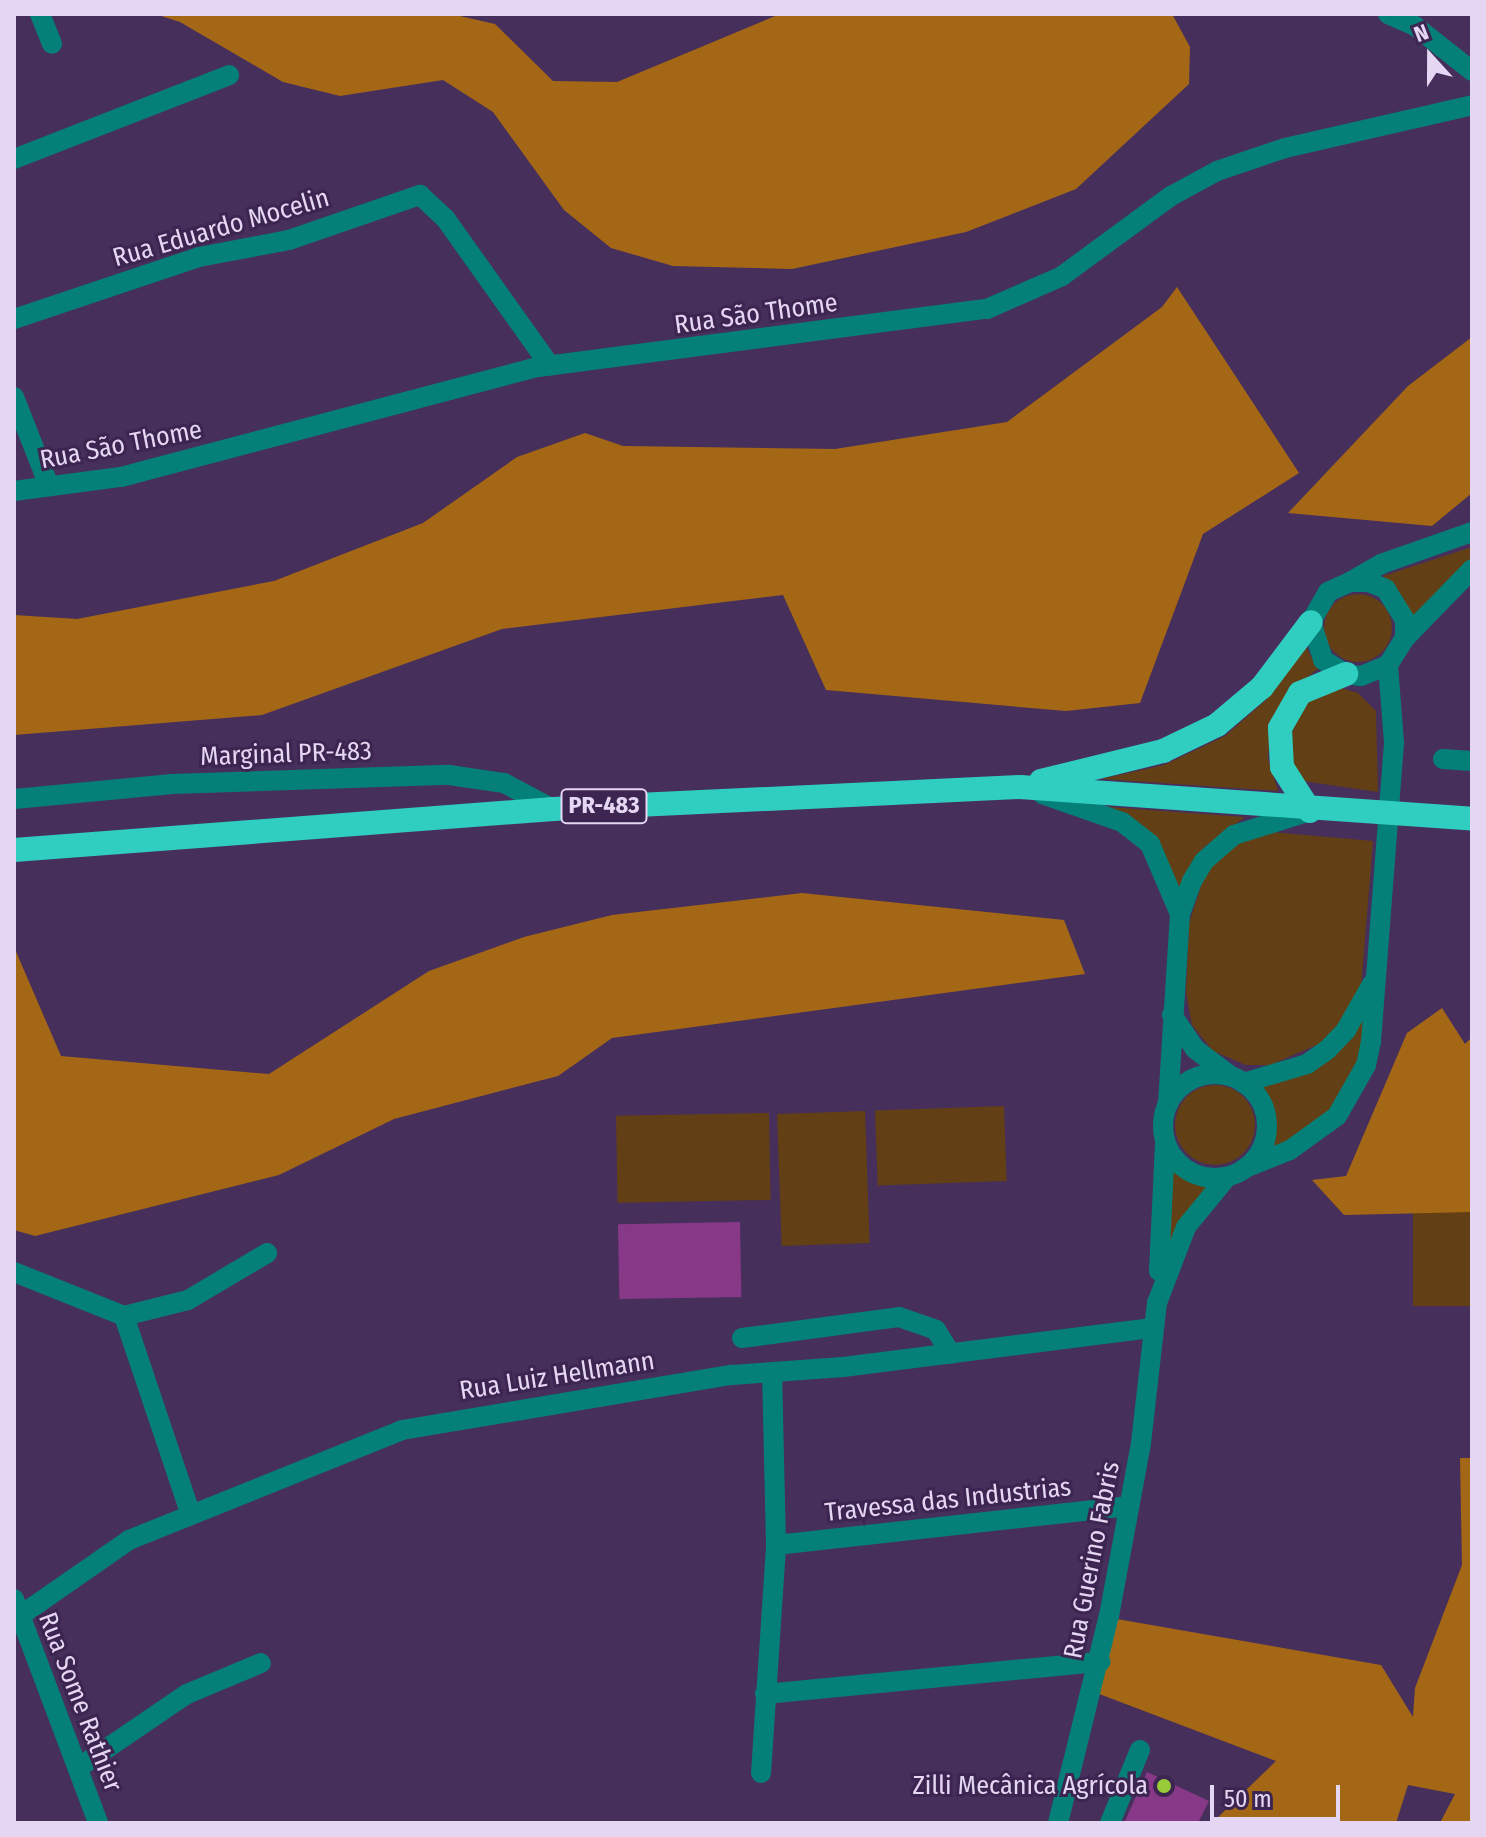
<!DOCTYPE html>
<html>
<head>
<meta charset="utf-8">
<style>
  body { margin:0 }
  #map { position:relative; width:1486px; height:1837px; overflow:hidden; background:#472f5c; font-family:"Fira Sans Condensed",sans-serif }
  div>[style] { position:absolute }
  .green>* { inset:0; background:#623f14; transform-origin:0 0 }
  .round { border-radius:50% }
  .forest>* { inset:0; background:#a46715 }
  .building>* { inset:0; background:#873988; transform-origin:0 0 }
  .minor>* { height:20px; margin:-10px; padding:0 10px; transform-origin:10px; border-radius:10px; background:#058078 }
  .minor>.ring { margin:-10px; padding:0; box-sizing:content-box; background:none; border:20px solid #058078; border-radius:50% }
  .highway>* { height:24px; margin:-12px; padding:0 12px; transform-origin:12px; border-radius:12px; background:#30cdc1 }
  .dots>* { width:22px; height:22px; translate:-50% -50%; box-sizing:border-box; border:4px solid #3c2550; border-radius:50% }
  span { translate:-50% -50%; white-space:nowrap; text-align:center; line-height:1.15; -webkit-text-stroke:6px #3c2550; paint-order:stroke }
  .shield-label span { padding:2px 6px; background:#3c2550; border:2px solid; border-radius:6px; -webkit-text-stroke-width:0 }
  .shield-label { font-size:24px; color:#e5d7f3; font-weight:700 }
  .street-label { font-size:26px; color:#e5d7f3 }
  .poi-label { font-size:26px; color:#e5d7f3 }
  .right { translate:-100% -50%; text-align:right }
  .frame { position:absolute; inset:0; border:16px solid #e5d7f3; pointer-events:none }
  .north { position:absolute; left:1390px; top:16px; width:80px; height:80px; -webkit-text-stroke:6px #3c2550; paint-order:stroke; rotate:339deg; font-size:22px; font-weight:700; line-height:32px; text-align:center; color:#e5d7f3 }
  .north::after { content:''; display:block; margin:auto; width:28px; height:36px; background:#e5d7f3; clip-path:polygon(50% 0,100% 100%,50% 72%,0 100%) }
  .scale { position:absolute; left:1210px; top:1785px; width:130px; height:36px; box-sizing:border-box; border:4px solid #e5d7f3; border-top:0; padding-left:10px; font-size:24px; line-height:28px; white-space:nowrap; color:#e5d7f3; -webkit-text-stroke:6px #3c2550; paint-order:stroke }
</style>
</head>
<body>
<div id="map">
  <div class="green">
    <i style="clip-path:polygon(1472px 547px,1472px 557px,1412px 621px,1403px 597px,1383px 576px)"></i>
    <i class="round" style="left:1324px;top:594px;width:68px;height:68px"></i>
    <i style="clip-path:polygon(1305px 645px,1318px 669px,1300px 683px,1270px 733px,1268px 758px,1278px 791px,1101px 779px,1164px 765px,1225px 736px,1266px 700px)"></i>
    <i style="clip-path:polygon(1341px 688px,1358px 693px,1376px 711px,1378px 792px,1303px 781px,1297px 775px,1288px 740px,1306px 702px)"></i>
    <i style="clip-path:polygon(1109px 807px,1245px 817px,1204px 847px,1180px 900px)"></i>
    <i style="clip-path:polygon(1271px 832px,1373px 841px,1361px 988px,1344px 1019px,1319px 1044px,1270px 1065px,1246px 1065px,1213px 1051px,1192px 1025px,1186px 993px,1189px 923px,1206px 871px,1235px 843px)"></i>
    <i style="clip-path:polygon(1371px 999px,1369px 1040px,1327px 1117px,1265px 1155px,1274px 1138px,1275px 1118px,1256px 1085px,1291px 1077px)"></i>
    <i class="round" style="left:1175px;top:1085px;width:80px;height:80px"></i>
    <i style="left:1004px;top:1106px;width:75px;height:129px;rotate:88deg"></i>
    <i style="left:865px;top:1111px;width:132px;height:88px;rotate:88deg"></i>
    <i style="left:769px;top:1113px;width:87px;height:153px;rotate:89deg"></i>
    <i style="clip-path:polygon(1171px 1166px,1188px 1179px,1209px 1184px,1165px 1251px)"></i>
    <i style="left:1472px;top:1212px;width:94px;height:59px;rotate:90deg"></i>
  </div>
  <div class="forest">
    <i style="clip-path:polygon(155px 14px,451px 14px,495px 24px,553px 81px,617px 82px,780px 14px,1172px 14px,1190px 47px,1189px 84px,1076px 189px,966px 232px,792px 269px,673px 266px,611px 248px,564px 210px,493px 112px,443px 80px,340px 96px,283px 82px,180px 22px)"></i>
    <i style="clip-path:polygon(1177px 287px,1299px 473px,1203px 534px,1140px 703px,1066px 711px,826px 690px,783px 595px,502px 629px,262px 715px,14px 735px,14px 615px,77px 619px,274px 581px,423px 523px,517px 457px,585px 433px,623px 446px,835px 449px,1007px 422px,1162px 307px)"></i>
    <i style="clip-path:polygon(1472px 337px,1472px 493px,1432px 526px,1288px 513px,1408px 386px)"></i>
    <i style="clip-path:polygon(802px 893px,1064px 920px,1085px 974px,612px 1038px,558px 1076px,394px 1119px,279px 1175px,35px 1236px,14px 1230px,14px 947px,61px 1056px,269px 1074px,429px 971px,524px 937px,612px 915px)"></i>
    <i style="clip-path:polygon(1442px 1008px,1465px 1044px,1472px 1037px,1472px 1212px,1344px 1215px,1312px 1180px,1346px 1176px,1407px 1033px)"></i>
    <i style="clip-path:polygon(1460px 1458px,1472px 1458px,1472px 1823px,1440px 1823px,1455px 1794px,1408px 1785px,1396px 1823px,1212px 1823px,1276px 1761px,1094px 1692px,1111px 1618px,1381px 1665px,1413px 1717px,1415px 1688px,1462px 1565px)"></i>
  </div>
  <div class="building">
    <i style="left:740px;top:1222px;width:75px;height:122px;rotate:89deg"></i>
    <i style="clip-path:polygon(1147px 1772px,1209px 1801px,1198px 1823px,1124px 1823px)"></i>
  </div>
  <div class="minor">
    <i style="left:40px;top:14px;width:32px;rotate:68deg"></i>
    <i style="left:1388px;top:14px;width:30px;rotate:24deg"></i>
    <i style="left:1415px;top:26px;width:73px;rotate:38.3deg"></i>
    <i style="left:14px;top:159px;width:231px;rotate:-21.3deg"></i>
    <i style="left:14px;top:319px;width:195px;rotate:-18.5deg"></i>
    <i style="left:199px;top:257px;width:92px;rotate:-10.7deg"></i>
    <i style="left:289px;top:240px;width:139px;rotate:-19deg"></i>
    <i style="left:420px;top:195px;width:34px;rotate:43deg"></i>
    <i style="left:445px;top:218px;width:181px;rotate:54.6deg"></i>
    <i style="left:14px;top:397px;width:96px;rotate:68.5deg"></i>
    <i style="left:14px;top:491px;width:108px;rotate:-7.5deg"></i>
    <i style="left:121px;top:477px;width:431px;rotate:-14.8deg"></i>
    <i style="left:538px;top:367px;width:453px;rotate:-7.4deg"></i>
    <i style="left:987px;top:309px;width:82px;rotate:-23.7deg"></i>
    <i style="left:1062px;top:276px;width:135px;rotate:-36.3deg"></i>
    <i style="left:1171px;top:196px;width:52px;rotate:-28.5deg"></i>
    <i style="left:1217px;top:171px;width:72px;rotate:-18.7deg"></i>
    <i style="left:1285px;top:148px;width:192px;rotate:-12.9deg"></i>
    <i style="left:1350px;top:582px;width:36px;rotate:-30deg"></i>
    <i style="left:1381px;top:564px;width:96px;rotate:-19.4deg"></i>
    <i style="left:1405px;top:638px;width:96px;rotate:-45.8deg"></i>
    <i style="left:1443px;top:759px;width:29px;rotate:4deg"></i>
    <i style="left:1042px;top:794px;width:85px;rotate:19.3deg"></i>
    <i style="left:1122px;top:822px;width:36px;rotate:38deg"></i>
    <i style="left:1150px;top:844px;width:76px;rotate:66.8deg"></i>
    <i style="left:14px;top:799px;width:159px;rotate:-5.4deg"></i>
    <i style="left:172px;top:784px;width:277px;rotate:-1.9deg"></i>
    <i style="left:449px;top:775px;width:56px;rotate:8.3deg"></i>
    <i style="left:504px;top:783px;width:55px;rotate:28deg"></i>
    <i style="left:1172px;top:1015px;width:41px;rotate:55.9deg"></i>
    <i style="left:1195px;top:1049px;width:46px;rotate:37.1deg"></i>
    <i class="ring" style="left:1163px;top:1074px;width:84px;height:84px"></i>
    <i style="left:1243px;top:1083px;width:67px;rotate:-16.5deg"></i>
    <i style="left:1307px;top:1064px;width:24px;rotate:-35deg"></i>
    <i style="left:1327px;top:1050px;width:28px;rotate:-46deg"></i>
    <i style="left:1346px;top:1030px;width:53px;rotate:-60.5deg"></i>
    <i style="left:1168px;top:1104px;width:190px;rotate:-86.4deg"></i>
    <i style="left:1180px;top:914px;width:35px;rotate:-70deg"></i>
    <i style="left:1192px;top:881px;width:23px;rotate:-59deg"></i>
    <i style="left:1204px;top:861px;width:40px;rotate:-41deg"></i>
    <i style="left:1234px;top:835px;width:80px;rotate:-17.5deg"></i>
    <i style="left:1245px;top:1168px;width:48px;rotate:-21.8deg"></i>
    <i style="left:1290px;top:1150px;width:58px;rotate:-35.9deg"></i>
    <i style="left:1337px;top:1116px;width:59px;rotate:-60.4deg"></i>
    <i style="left:1366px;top:1065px;width:24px;rotate:-78deg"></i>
    <i style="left:1371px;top:1042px;width:301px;rotate:-85.6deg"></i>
    <i style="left:1394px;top:742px;width:77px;rotate:-94.5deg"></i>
    <i style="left:1388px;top:665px;width:32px;rotate:-58deg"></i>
    <i style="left:1405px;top:638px;width:18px;rotate:-90deg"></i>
    <i style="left:1405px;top:620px;width:36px;rotate:-122deg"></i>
    <i style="left:1386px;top:589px;width:18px;rotate:-158deg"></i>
    <i style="left:1369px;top:582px;width:19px;rotate:180deg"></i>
    <i style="left:1350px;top:582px;width:24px;rotate:156deg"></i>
    <i style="left:1328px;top:592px;width:34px;rotate:120deg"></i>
    <i style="left:1311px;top:622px;width:40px;rotate:72deg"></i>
    <i style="left:1323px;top:660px;width:27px;rotate:31deg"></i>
    <i style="left:1346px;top:674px;width:15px;rotate:8deg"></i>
    <i style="left:1361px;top:676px;width:29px;rotate:-22deg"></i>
    <i style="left:1159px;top:1271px;width:127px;rotate:-87.3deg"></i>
    <i style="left:14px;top:1272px;width:118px;rotate:21.8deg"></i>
    <i style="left:124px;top:1316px;width:66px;rotate:-14deg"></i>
    <i style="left:188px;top:1300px;width:92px;rotate:-30.7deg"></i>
    <i style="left:124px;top:1316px;width:207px;rotate:71.4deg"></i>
    <i style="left:742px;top:1338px;width:158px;rotate:-7.6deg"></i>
    <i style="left:899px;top:1317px;width:39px;rotate:19deg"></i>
    <i style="left:936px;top:1330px;width:28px;rotate:58deg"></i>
    <i style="left:776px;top:1545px;width:353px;rotate:-6.3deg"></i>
    <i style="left:14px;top:1599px;width:239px;rotate:69.4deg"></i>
    <i style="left:14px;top:1620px;width:140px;rotate:-34.8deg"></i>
    <i style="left:129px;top:1540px;width:294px;rotate:-21.9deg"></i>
    <i style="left:402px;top:1430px;width:335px;rotate:-9.5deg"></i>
    <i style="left:732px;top:1375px;width:111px;rotate:-4.1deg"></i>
    <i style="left:843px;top:1367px;width:312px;rotate:-7.2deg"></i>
    <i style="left:765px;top:1694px;width:337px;rotate:-5.5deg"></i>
    <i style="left:78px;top:1768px;width:132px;rotate:-34.2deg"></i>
    <i style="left:187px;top:1694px;width:80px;rotate:-22.7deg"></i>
    <i style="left:761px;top:1773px;width:228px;rotate:-86.2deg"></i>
    <i style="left:776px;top:1545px;width:172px;rotate:-91.3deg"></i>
    <i style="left:1058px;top:1823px;width:213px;rotate:-76.2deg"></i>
    <i style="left:1109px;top:1616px;width:176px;rotate:-79.5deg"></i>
    <i style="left:1141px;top:1443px;width:141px;rotate:-83.5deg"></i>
    <i style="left:1157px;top:1303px;width:81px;rotate:-69.1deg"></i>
    <i style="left:1186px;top:1227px;width:65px;rotate:-50.6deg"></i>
    <i style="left:1110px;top:1823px;width:79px;rotate:-67.7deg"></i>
  </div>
  <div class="highway">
    <i style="left:1041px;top:781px;width:126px;rotate:-13.8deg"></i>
    <i style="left:1163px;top:751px;width:60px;rotate:-25.7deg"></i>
    <i style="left:1217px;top:725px;width:59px;rotate:-40.2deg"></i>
    <i style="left:1262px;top:687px;width:81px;rotate:-53deg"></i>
    <i style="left:1310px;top:811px;width:52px;rotate:-122.5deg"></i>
    <i style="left:1282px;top:767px;width:39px;rotate:-93deg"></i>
    <i style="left:1280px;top:728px;width:40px;rotate:-60.3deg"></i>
    <i style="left:1300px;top:693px;width:50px;rotate:-22.4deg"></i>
    <i style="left:14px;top:850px;width:541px;rotate:-4.35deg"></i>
    <i style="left:553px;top:809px;width:468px;rotate:-2.7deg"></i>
    <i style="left:1020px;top:787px;width:453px;rotate:4deg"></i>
  </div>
  <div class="dots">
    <i style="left:1164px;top:1786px;background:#98cb37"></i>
  </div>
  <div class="shield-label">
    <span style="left:604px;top:806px">PR-483</span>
  </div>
  <div class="street-label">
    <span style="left:221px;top:228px;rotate:-16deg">Rua Eduardo Mocelin</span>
    <span style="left:756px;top:314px;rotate:-8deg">Rua São Thome</span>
    <span style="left:121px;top:445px;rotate:-11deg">Rua São Thome</span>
    <span style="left:286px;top:754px;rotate:-2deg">Marginal PR-483</span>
    <span style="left:557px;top:1376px;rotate:-9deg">Rua Luiz Hellmann</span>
    <span style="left:948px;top:1500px;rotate:-6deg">Travessa das Industrias</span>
    <span style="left:1092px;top:1560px;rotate:-79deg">Rua Guerino Fabris</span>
    <span style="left:80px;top:1702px;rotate:69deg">Rua Some Rathier</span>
  </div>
  <div class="poi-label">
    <span class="right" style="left:1148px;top:1786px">Zilli Mecânica Agrícola</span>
  </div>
  <div class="frame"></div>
  <div class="north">N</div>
  <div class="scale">50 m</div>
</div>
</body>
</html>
